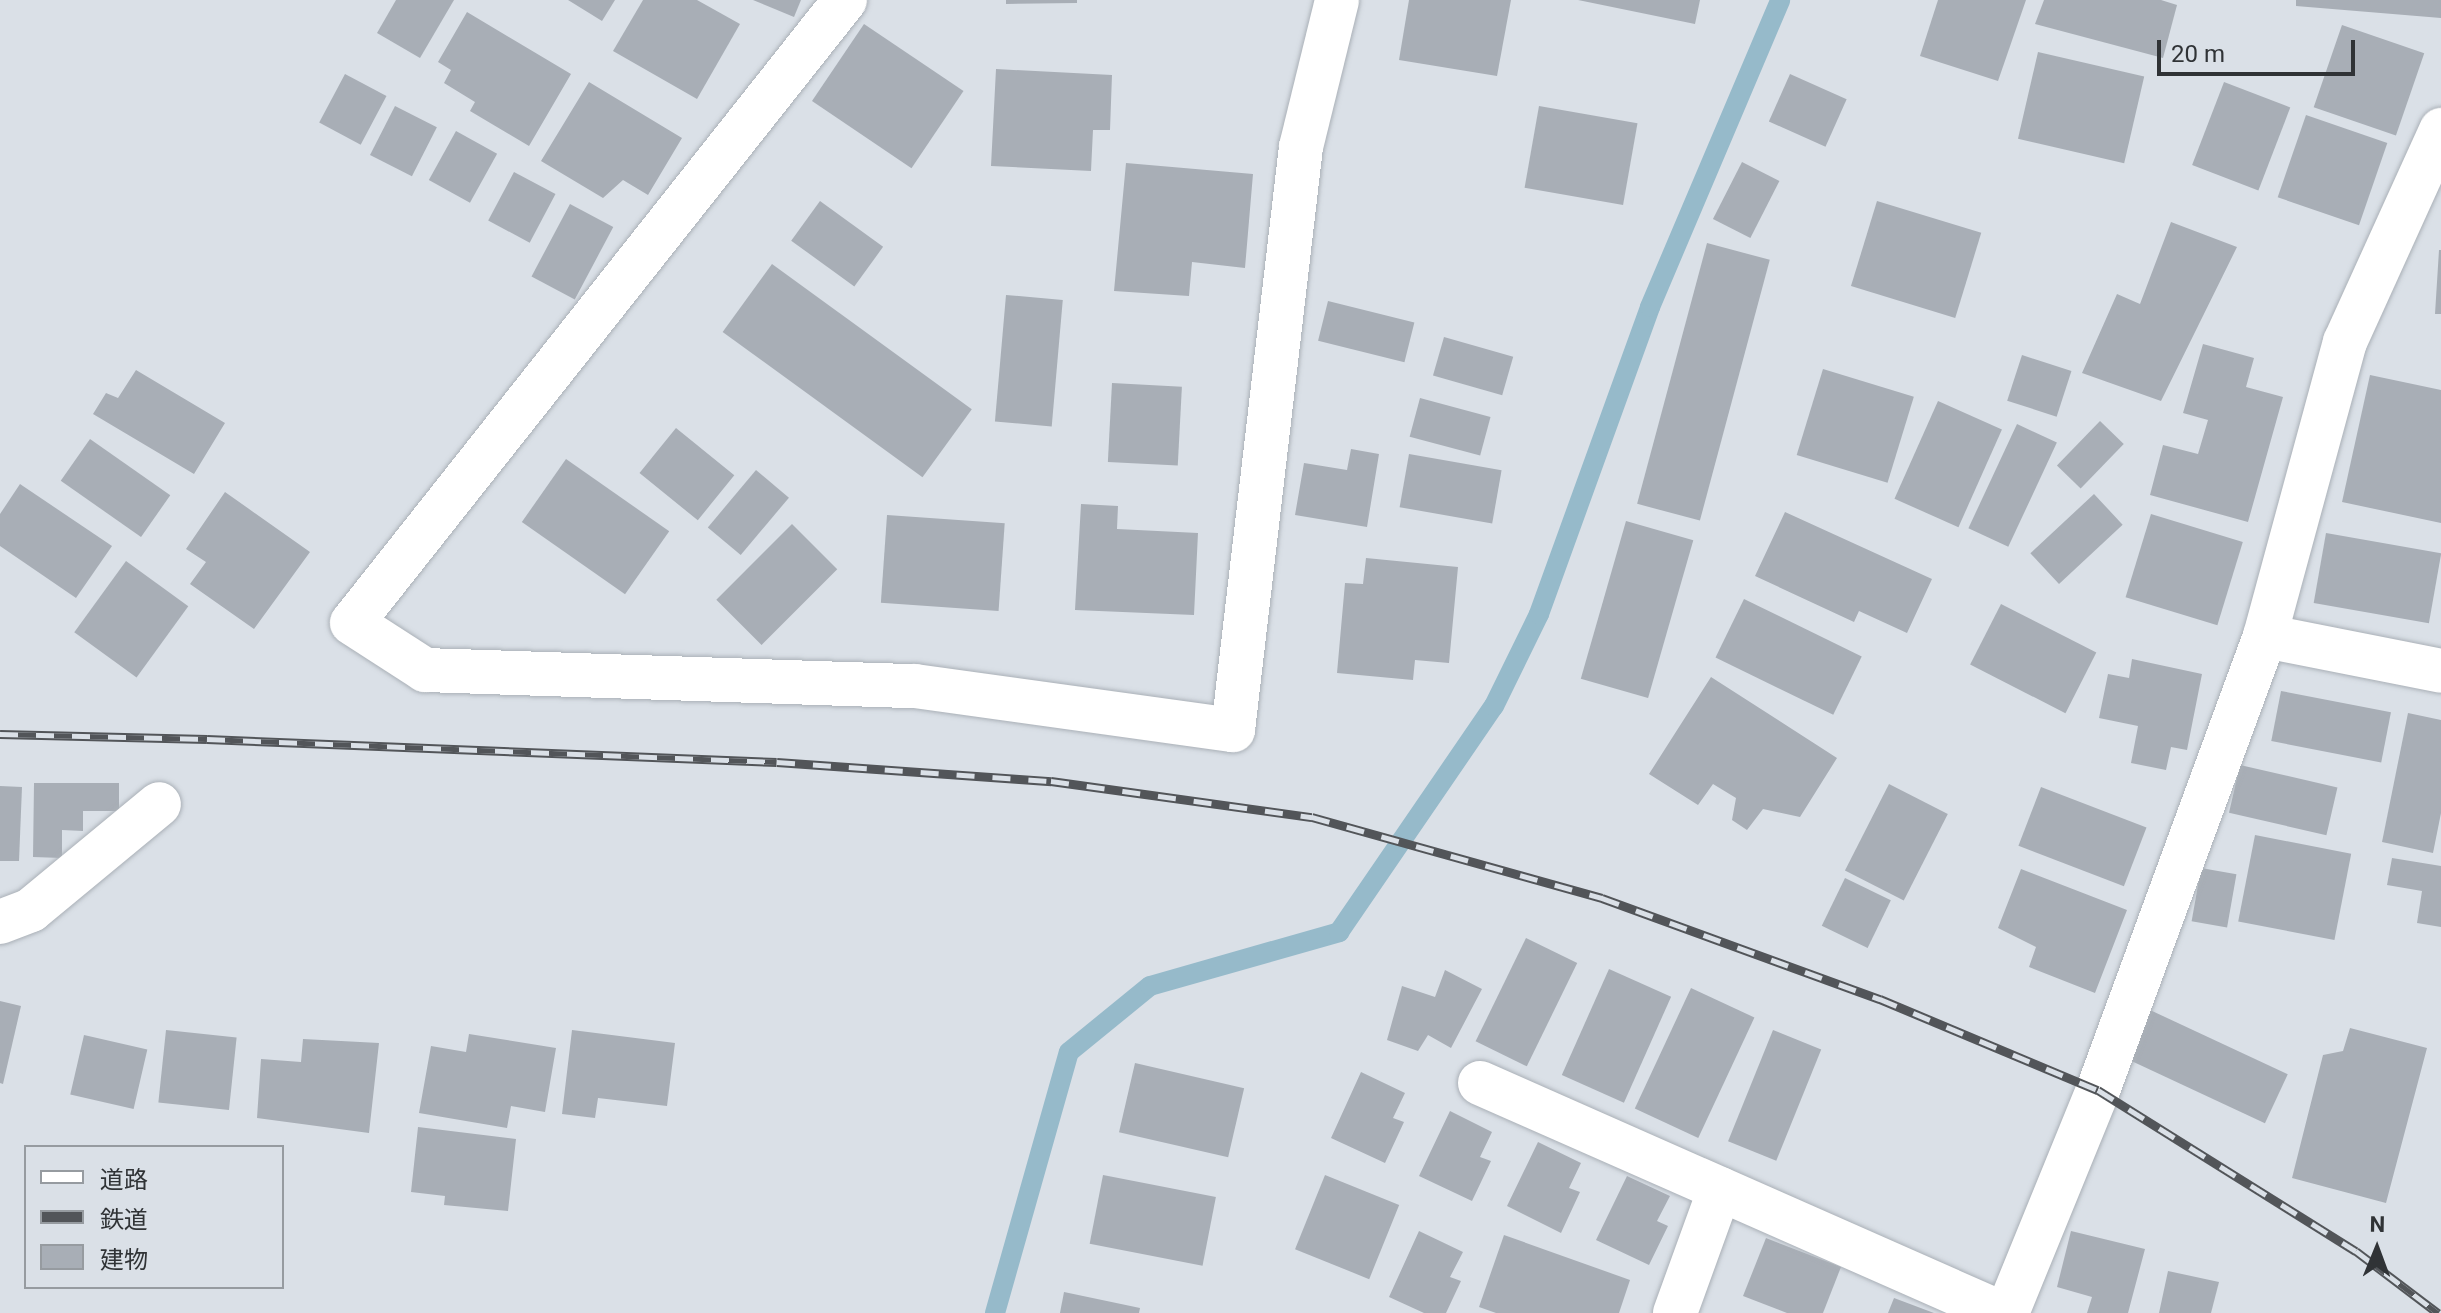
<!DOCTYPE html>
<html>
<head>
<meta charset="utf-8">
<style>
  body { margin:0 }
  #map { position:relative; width:2441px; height:1313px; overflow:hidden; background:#dae0e7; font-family:Roboto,"Noto Sans JP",sans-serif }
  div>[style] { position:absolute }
  .stream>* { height:20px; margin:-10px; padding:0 10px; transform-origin:10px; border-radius:10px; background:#96baca }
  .building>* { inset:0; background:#a8aeb6; transform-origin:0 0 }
  .roads { filter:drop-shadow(0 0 2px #aab0b7) drop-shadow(0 0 2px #aab0b7) }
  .minor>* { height:44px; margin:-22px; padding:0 22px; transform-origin:22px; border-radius:22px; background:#fff }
  .rail>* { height:9px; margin-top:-4.5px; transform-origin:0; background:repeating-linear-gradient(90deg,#dae0e7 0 18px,#525559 0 36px); box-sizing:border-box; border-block:2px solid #525559 }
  span { translate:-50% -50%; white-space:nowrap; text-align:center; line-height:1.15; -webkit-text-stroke:8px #dae0e7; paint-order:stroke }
  .legend { position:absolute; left:24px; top:1145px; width:260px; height:144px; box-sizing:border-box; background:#dae0e7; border:2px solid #969ba0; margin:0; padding:10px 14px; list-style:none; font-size:24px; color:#303336 }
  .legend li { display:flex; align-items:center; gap:16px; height:40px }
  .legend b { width:40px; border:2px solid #969ba0 }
  .north { position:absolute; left:2337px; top:1209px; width:80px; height:80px; -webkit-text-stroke:6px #dae0e7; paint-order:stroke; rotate:1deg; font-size:22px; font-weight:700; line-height:32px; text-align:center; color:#303336 }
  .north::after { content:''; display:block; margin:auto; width:28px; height:36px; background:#303336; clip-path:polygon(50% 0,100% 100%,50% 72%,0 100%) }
  .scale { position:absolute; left:2157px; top:40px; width:198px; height:36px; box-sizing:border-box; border:4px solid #303336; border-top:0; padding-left:10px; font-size:24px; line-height:28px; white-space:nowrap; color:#303336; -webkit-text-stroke:6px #dae0e7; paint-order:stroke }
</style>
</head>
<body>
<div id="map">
  <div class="stream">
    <i style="left:995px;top:1313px;width:271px;rotate:-74.2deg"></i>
    <i style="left:1069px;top:1052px;width:104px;rotate:-39.2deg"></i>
    <i style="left:1150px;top:986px;width:197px;rotate:-15.9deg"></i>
    <i style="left:1339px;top:932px;width:274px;rotate:-55.6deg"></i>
    <i style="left:1494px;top:706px;width:102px;rotate:-63.9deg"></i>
    <i style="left:1539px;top:614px;width:326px;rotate:-70.1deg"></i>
    <i style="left:1650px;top:307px;width:333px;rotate:-67deg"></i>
  </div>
  <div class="building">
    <i style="clip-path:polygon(396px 0,454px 0,420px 58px,377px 33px)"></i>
    <i style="clip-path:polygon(568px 0,615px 0,602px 21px)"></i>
    <i style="clip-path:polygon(643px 0,697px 0,740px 24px,697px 99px,613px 51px)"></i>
    <i style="clip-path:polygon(753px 0,801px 0,794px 17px)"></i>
    <i style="clip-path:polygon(1006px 0,1077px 0,1077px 3px,1006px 4px)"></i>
    <i style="clip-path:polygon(1409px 0,1511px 0,1497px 76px,1399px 60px)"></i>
    <i style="clip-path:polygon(1578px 0,1700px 0,1695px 24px)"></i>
    <i style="clip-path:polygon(1938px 0,2026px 0,1998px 81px,1920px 56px)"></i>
    <i style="clip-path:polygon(2044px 0,2161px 0,2177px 5px,2163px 58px,2035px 24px)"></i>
    <i style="clip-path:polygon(2296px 0,2441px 0,2441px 18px,2296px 6px)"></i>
    <i style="clip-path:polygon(467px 12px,571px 74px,529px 146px,470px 111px,475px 102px,444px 83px,451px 70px,438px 62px)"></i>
    <i style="left:864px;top:24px;width:120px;height:93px;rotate:34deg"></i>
    <i style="left:2342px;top:25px;width:87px;height:87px;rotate:19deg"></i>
    <i style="left:2038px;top:52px;width:109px;height:89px;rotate:13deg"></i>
    <i style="clip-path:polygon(996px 69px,1112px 75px,1110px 130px,1093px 130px,1091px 171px,991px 166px)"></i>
    <i style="left:345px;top:74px;width:47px;height:55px;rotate:28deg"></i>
    <i style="left:1790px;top:74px;width:62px;height:52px;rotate:24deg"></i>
    <i style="clip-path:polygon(589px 82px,682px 138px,648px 195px,623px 180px,603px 198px,541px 161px)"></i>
    <i style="left:2224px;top:82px;width:71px;height:89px;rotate:21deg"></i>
    <i style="left:395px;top:106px;width:47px;height:55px;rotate:27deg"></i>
    <i style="left:1539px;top:106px;width:100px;height:83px;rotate:10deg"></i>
    <i style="left:2306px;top:115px;width:86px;height:87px;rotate:19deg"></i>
    <i style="left:456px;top:131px;width:47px;height:56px;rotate:29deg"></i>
    <i style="left:1742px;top:162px;width:42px;height:64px;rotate:27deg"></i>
    <i style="clip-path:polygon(1126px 163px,1253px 174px,1245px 268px,1192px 262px,1189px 296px,1114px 291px)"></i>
    <i style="left:514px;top:172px;width:47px;height:55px;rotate:28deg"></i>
    <i style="left:820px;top:201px;width:78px;height:49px;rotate:36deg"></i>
    <i style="left:1877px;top:201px;width:109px;height:89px;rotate:17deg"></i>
    <i style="left:570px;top:204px;width:49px;height:82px;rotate:28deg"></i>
    <i style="clip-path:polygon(2171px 222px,2237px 247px,2161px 401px,2082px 373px,2117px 294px,2140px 304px)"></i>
    <i style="left:1707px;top:243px;width:65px;height:270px;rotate:15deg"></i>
    <i style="clip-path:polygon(2439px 250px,2441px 250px,2441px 314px,2435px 314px)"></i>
    <i style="left:772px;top:264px;width:247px;height:84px;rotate:36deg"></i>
    <i style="left:1006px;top:295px;width:57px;height:127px;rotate:5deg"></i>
    <i style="left:1328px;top:301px;width:89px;height:41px;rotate:14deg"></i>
    <i style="left:1444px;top:337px;width:72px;height:40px;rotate:16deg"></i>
    <i style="clip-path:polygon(2203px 344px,2254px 358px,2246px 387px,2283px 397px,2248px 522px,2150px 495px,2163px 445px,2198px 454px,2208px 420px,2183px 413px)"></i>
    <i style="left:2022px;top:355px;width:52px;height:48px;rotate:18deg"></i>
    <i style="left:1823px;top:369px;width:95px;height:90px;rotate:17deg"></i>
    <i style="clip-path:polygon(136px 370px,225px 423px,194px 474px,93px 414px,106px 393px,118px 398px)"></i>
    <i style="clip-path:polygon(2370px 375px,2441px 390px,2441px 523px,2342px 502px)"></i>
    <i style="left:1112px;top:383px;width:70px;height:79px;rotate:3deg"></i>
    <i style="left:1420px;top:398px;width:73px;height:40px;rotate:15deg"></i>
    <i style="left:1938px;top:401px;width:70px;height:107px;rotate:24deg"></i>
    <i style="left:2100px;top:421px;width:33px;height:62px;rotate:44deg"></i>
    <i style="left:2017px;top:424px;width:44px;height:115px;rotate:25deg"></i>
    <i style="left:676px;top:428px;width:75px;height:58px;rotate:39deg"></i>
    <i style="left:90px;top:439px;width:98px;height:51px;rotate:35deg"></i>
    <i style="clip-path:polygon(1351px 449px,1379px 454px,1367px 527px,1295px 515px,1304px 463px,1347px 470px)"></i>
    <i style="left:1409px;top:454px;width:94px;height:54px;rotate:10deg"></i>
    <i style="left:566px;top:459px;width:126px;height:77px;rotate:35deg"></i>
    <i style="left:756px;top:470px;width:43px;height:75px;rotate:40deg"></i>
    <i style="clip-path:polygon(20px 484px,112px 546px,76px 598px,0 546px,0 514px)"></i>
    <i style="clip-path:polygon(225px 492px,310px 552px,254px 629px,190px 584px,206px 562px,186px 549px)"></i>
    <i style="left:2094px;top:494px;width:42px;height:87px;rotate:47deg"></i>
    <i style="clip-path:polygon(1081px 504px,1118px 506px,1117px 529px,1198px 533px,1194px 615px,1075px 610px)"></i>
    <i style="clip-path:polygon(1785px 512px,1932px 579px,1907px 633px,1859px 611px,1854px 622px,1755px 576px)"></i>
    <i style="left:2151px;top:514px;width:96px;height:87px;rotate:17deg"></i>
    <i style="left:887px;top:515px;width:118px;height:88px;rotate:4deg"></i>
    <i style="left:1626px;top:521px;width:70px;height:164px;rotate:16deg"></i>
    <i style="left:792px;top:524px;width:64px;height:107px;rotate:45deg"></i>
    <i style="left:2326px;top:533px;width:117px;height:71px;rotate:10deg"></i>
    <i style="clip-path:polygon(1366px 558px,1458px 567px,1449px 663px,1415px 660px,1413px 680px,1337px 673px,1345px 583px,1363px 584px)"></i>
    <i style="left:126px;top:561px;width:77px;height:88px;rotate:36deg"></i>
    <i style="left:1744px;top:599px;width:131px;height:65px;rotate:26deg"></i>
    <i style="left:2001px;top:604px;width:107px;height:68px;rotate:27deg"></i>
    <i style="clip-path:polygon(2132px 659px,2202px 674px,2187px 750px,2171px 747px,2166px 770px,2131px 763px,2138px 726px,2099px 718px,2108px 674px,2129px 678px)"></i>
    <i style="clip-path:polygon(1711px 677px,1837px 758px,1800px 817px,1763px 809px,1747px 830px,1732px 820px,1736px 798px,1713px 784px,1698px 805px,1649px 774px)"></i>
    <i style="left:2281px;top:691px;width:112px;height:51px;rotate:11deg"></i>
    <i style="clip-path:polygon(2408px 713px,2441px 720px,2441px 813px,2433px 853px,2382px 842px)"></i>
    <i style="left:2240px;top:765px;width:100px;height:49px;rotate:13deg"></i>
    <i style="clip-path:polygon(34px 783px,119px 783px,119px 811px,83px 811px,83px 831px,62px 830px,62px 858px,33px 857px)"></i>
    <i style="left:1889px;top:784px;width:66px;height:97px;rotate:27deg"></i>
    <i style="clip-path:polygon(0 786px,22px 787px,19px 861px,0 861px)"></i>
    <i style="left:2041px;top:787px;width:113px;height:63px;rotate:21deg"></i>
    <i style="left:2255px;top:835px;width:98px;height:88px;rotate:11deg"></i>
    <i style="clip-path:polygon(2392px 858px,2441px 866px,2441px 927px,2417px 923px,2422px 891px,2387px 885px)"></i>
    <i style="left:2201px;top:868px;width:36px;height:54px;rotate:10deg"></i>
    <i style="clip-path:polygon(2021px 869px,2127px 910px,2095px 993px,2029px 967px,2036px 947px,1998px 928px)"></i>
    <i style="left:1845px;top:878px;width:51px;height:53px;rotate:26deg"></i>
    <i style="left:1526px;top:938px;width:57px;height:115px;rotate:26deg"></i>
    <i style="left:1609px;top:969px;width:68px;height:116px;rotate:24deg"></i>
    <i style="clip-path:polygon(1445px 970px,1482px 989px,1451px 1048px,1428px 1035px,1418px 1051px,1387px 1040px,1402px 986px,1435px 997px)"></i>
    <i style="left:1691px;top:988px;width:70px;height:133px;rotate:25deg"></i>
    <i style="clip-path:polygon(0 1001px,21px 1006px,3px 1084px,0 1083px)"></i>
    <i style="left:2150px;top:1010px;width:152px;height:54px;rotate:25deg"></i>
    <i style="clip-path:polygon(2350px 1028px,2427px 1048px,2386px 1203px,2292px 1178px,2323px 1055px,2343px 1051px)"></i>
    <i style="left:166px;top:1030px;width:71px;height:73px;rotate:6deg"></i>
    <i style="clip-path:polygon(572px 1030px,675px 1043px,667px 1106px,598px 1098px,595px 1118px,562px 1114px)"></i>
    <i style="left:1773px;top:1030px;width:52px;height:120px;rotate:22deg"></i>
    <i style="clip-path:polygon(469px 1034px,556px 1048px,545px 1112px,511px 1106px,507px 1128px,419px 1113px,431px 1046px,466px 1052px)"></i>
    <i style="left:84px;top:1035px;width:65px;height:61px;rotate:13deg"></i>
    <i style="clip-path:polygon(303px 1039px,379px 1043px,369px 1133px,257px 1118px,261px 1059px,301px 1062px)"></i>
    <i style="left:1135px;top:1063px;width:112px;height:71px;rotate:13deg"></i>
    <i style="clip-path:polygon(1361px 1072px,1405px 1093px,1393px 1118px,1404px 1122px,1385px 1163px,1331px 1138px)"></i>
    <i style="clip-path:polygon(1450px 1111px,1492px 1132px,1480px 1157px,1491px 1161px,1472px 1201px,1419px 1176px)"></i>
    <i style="clip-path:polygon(418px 1127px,516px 1139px,508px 1211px,444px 1205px,445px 1196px,411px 1192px)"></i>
    <i style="clip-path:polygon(1538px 1142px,1581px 1163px,1569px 1188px,1580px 1192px,1561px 1233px,1507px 1206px)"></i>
    <i style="left:1103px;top:1175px;width:115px;height:70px;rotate:11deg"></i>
    <i style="left:1325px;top:1175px;width:80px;height:80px;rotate:22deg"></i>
    <i style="clip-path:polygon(1627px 1176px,1670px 1196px,1657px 1221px,1668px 1226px,1649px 1265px,1596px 1240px)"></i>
    <i style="clip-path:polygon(1419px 1231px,1463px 1252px,1450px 1277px,1461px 1281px,1446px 1313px,1424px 1313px,1389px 1297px)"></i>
    <i style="clip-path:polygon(2071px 1231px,2145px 1249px,2128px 1313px,2087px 1313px,2092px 1297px,2057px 1287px)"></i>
    <i style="clip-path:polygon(1504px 1235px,1630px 1280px,1619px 1313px,1496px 1313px,1479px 1307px)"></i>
    <i style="clip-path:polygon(1766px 1238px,1841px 1267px,1823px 1313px,1787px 1313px,1743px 1296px)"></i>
    <i style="clip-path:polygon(2168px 1271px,2219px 1282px,2211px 1313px,2159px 1313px)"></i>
    <i style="clip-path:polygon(1064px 1292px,1140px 1308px,1139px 1313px,1060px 1313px)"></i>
    <i style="clip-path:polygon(1894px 1298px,1934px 1313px,1888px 1313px)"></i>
  </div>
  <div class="roads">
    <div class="minor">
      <i style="left:845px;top:0;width:794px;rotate:128.36deg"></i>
      <i style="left:352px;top:623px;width:87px;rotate:32.8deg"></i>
      <i style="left:425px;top:670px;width:490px;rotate:1.9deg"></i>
      <i style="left:915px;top:686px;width:321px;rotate:7.9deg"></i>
      <i style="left:1233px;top:730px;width:587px;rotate:-83.35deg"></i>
      <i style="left:1301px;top:147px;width:151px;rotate:-76.2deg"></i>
      <i style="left:2265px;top:636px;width:179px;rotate:11.2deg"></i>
      <i style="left:0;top:922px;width:33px;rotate:-21deg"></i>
      <i style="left:31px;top:910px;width:166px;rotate:-39.6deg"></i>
      <i style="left:1480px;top:1083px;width:570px;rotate:23.82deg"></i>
      <i style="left:1675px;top:1313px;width:132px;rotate:-70.1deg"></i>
      <i style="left:2007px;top:1313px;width:241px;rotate:-67.8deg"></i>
      <i style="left:2098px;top:1090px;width:484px;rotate:-69.8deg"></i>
      <i style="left:2265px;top:636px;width:305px;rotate:-74.8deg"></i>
      <i style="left:2345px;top:342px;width:233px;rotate:-65.6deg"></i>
    </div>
  </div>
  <div class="rail">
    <i style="left:0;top:734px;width:207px;rotate:1.4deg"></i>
    <i style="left:207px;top:739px;width:570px;rotate:2.31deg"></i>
    <i style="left:777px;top:762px;width:275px;rotate:4deg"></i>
    <i style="left:1051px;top:781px;width:263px;rotate:7.9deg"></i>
    <i style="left:1312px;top:817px;width:301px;rotate:15.6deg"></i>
    <i style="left:1602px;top:898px;width:296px;rotate:20deg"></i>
    <i style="left:1880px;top:999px;width:236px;rotate:22.7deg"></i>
    <i style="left:2098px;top:1090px;width:304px;rotate:32deg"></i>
    <i style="left:2356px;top:1251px;width:103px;rotate:37.1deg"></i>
  </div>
  <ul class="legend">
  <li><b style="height:10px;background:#fff"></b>道路</li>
  <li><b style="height:10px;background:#525559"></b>鉄道</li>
  <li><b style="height:22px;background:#a8aeb6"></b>建物</li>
  </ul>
  <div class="north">N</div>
  <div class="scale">20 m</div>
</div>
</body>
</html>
